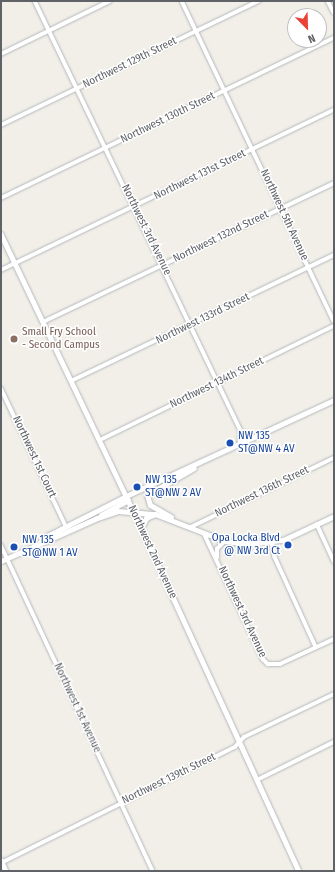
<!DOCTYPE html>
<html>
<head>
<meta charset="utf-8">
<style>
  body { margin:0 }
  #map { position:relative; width:335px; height:872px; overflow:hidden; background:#f1efe8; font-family:"Fira Sans Condensed",sans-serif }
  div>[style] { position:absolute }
  .roads { filter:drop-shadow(0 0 1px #b5b8bc) drop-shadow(0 0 1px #b5b8bc) }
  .minor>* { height:3.5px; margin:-1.75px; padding:0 1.75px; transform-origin:1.75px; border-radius:1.75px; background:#fff }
  .tertiary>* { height:4.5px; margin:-2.25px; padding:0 2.25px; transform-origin:2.25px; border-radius:2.25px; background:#fff }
  .secondary>* { height:5px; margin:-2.5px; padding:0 2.5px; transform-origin:2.5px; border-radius:2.5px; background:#fff }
  .dots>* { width:11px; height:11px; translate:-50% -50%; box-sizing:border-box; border:2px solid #fff; border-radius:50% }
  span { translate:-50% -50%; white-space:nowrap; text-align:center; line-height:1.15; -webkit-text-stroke:3px #fff; paint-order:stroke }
  .street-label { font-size:11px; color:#5f6368 }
  .education-label { font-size:11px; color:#785e54 }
  .left { translate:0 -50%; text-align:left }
  .transit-label { font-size:11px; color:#164399 }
  .right { translate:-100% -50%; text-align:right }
  .frame { position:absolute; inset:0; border:2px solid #5f6368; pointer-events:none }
  .north { position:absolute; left:287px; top:8px; width:40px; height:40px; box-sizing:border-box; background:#fff; border:1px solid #bfc1c3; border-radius:50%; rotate:157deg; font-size:11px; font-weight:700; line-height:16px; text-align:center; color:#5f6368 }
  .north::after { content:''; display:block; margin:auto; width:14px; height:18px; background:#ea4335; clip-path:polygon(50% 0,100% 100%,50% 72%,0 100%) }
</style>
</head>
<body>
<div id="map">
  <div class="roads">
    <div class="minor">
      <i style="left:35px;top:1px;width:477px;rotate:64.4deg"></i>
      <i style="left:241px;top:431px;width:14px;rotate:94deg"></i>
      <i style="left:182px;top:1px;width:354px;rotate:64.6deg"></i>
      <i style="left:328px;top:1px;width:13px;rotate:63deg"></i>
      <i style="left:1px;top:54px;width:121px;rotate:-25.9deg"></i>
      <i style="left:1px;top:125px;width:286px;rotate:-25.7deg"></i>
      <i style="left:1px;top:198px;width:369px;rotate:-25.7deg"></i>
      <i style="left:1px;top:270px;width:369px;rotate:-25.7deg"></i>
      <i style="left:43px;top:322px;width:322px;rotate:-25.5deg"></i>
      <i style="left:71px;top:381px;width:292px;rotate:-25.6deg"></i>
      <i style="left:1px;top:388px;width:153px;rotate:64.8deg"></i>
      <i style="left:241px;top:431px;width:15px;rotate:28deg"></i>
      <i style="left:100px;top:440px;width:260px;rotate:-26deg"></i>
      <i style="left:317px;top:524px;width:41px;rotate:65.3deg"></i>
      <i style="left:191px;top:527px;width:159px;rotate:-25.8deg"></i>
      <i style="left:204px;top:533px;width:139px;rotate:64.9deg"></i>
      <i style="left:263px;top:659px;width:7px;rotate:45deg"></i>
      <i style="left:268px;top:664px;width:12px"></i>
      <i style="left:280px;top:664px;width:60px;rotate:-24.8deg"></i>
      <i style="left:272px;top:543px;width:14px;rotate:78deg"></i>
      <i style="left:275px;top:557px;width:99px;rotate:65.5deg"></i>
      <i style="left:1px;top:545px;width:360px;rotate:65deg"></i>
      <i style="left:217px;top:558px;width:9px;rotate:-90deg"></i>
      <i style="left:217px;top:549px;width:11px;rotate:-45deg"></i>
      <i style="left:257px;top:780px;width:86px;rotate:-26.3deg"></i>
      <i style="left:1px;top:863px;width:261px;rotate:-26.4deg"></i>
      <i style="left:235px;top:747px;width:13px;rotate:-48deg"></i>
      <i style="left:244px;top:737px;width:100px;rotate:-25.5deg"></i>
    </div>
    <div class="tertiary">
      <i style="left:1px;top:234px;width:316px;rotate:64.5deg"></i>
      <i style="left:137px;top:519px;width:387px;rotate:65.3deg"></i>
      <i style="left:1px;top:860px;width:12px;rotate:66deg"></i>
    </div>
    <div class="secondary">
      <i style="left:101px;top:515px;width:31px;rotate:-29deg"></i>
      <i style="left:171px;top:517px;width:24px;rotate:-150deg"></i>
      <i style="left:150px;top:505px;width:10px;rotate:-107deg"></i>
      <i style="left:147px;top:495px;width:54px;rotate:-29.9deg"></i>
      <i style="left:141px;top:528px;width:11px;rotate:-63deg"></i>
      <i style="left:146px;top:518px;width:10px;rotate:-24deg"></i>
      <i style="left:39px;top:543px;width:8px;rotate:-45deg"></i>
      <i style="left:45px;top:537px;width:91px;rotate:-26.8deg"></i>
      <i style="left:126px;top:496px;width:229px;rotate:-24.8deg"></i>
      <i style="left:1px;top:561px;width:105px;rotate:-24.1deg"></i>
      <i style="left:97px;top:518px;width:22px;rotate:-18deg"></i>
      <i style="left:118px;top:511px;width:37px;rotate:5deg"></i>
      <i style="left:155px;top:514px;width:75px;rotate:21.1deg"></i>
      <i style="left:225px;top:541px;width:24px;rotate:7deg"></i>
      <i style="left:249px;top:544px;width:34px;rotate:-7deg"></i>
      <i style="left:283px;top:540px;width:56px;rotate:-25.2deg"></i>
    </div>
  </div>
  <div class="dots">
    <i style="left:14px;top:339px;background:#8d6e63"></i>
    <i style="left:230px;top:443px;background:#1a4fb4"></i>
    <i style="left:137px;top:487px;background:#1a4fb4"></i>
    <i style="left:288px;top:545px;background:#1a4fb4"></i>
    <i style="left:14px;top:547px;background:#1a4fb4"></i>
  </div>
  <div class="street-label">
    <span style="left:130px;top:63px;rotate:-26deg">Northwest 129th Street</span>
    <span style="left:168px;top:118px;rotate:-26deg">Northwest 130th Street</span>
    <span style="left:200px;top:175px;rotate:-26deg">Northwest 131st Street</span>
    <span style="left:284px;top:215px;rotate:65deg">Northwest 5th Avenue</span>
    <span style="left:146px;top:230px;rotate:64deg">Northwest 3rd Avenue</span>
    <span style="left:221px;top:237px;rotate:-26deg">Northwest 132nd Street</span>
    <span style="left:203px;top:319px;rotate:-26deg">Northwest 133rd Street</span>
    <span style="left:217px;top:383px;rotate:-26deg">Northwest 134th Street</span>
    <span style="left:34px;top:457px;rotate:65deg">Northwest 1st Court</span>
    <span style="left:262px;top:492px;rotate:-26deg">Northwest 136th Street</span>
    <span style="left:152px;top:552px;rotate:65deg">Northwest 2nd Avenue</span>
    <span style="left:242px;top:612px;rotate:65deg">Northwest 3rd Avenue</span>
    <span style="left:77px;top:708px;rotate:65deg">Northwest 1st Avenue</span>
    <span style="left:169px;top:779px;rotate:-26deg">Northwest 139th Street</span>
  </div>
  <div class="education-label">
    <span class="left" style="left:22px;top:339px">Small Fry School<br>- Second Campus</span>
  </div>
  <div class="transit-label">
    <span class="left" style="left:238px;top:443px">NW 135<br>ST@NW 4 AV</span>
    <span class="left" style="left:145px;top:487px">NW 135<br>ST@NW 2 AV</span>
    <span class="right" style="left:280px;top:545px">Opa Locka Blvd<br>@ NW 3rd Ct</span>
    <span class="left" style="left:22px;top:547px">NW 135<br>ST@NW 1 AV</span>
  </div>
  <div class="frame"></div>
  <div class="north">N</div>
</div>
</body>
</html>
